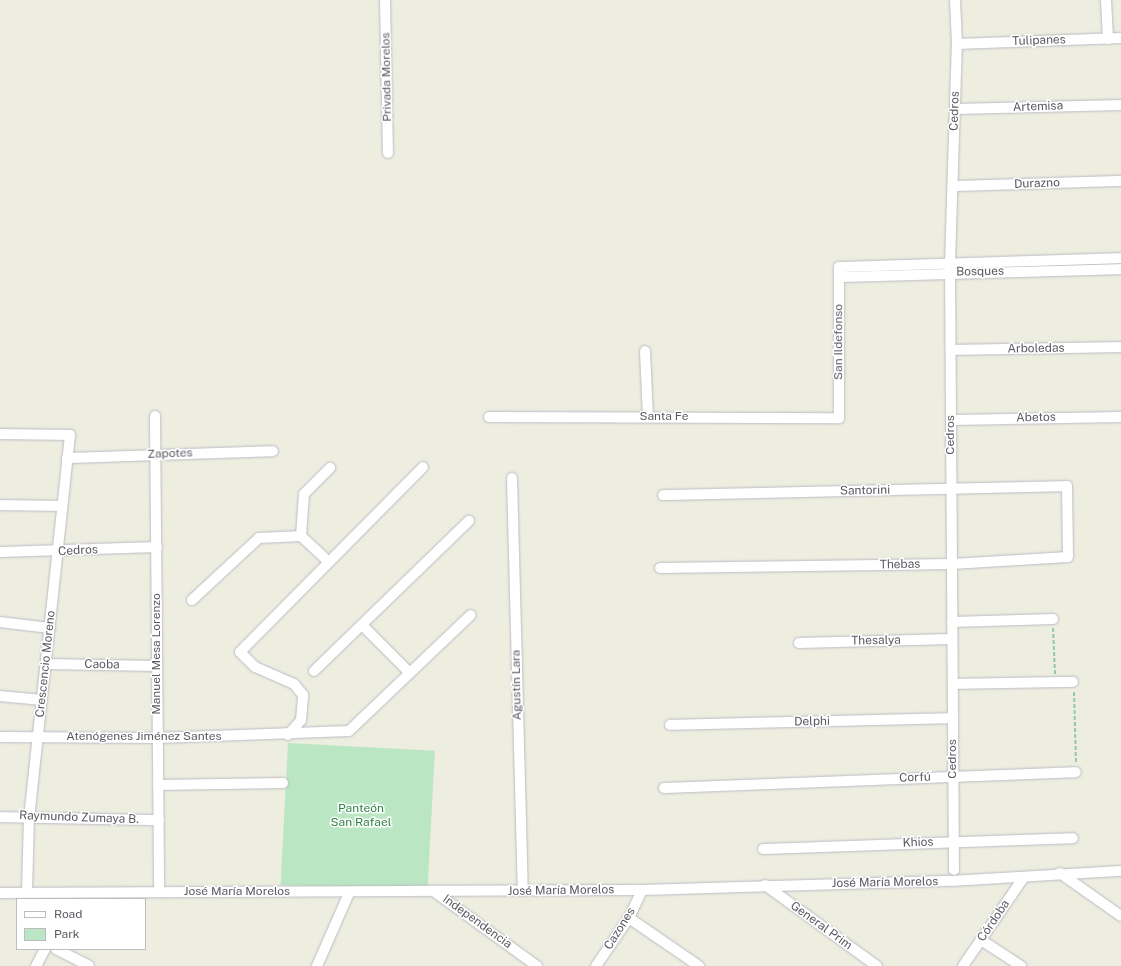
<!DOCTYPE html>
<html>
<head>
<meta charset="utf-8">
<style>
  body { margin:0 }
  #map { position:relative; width:1121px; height:966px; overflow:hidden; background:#edede0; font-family:"Public Sans",sans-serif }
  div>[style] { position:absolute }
  .green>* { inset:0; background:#bae6c4; transform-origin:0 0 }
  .path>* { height:2px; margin-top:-1px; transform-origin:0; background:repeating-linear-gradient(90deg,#93c7ae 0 4px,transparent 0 6px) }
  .roads { filter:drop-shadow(0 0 1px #bbbcc3) drop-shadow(0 0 1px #bbbcc3) }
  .minor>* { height:10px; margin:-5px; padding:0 5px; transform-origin:5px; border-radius:5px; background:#fff }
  span { translate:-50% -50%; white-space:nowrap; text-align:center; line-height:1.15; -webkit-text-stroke:3px #fff; paint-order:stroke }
  .street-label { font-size:12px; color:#595b62 }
  .park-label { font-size:12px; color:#2f8345 }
  .legend { position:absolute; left:16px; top:898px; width:130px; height:52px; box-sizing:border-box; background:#fff; border:1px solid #bdbdc0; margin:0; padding:5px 7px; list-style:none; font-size:12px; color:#595b62 }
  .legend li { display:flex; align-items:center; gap:8px; height:20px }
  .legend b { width:20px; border:1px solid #bdbdc0 }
</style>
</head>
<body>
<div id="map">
  <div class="green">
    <i style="left:288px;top:743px;width:147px;height:142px;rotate:3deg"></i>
  </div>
  <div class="path">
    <i style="left:1053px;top:628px;width:46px;rotate:87.5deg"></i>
    <i style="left:1074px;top:692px;width:71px;rotate:88.4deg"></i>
  </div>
  <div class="roads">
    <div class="minor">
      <i style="left:385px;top:0;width:153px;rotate:88.9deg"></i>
      <i style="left:1106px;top:0;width:39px;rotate:87deg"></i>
      <i style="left:957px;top:44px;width:164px;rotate:-2.1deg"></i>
      <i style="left:955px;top:109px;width:166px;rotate:-1.4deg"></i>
      <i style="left:953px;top:186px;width:168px;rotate:-1.7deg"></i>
      <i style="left:839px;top:277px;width:282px;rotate:-1.6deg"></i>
      <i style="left:951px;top:350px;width:170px;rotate:-1deg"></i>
      <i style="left:645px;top:351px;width:66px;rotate:87.4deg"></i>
      <i style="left:155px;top:416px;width:476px;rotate:89.5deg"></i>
      <i style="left:489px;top:417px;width:350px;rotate:0.2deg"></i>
      <i style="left:839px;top:418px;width:151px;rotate:-90deg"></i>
      <i style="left:839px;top:267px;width:282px;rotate:-1.8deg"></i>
      <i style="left:951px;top:420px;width:170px;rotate:-1deg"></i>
      <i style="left:0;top:434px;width:70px;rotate:0.8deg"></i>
      <i style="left:70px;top:435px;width:383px;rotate:96.1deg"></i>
      <i style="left:29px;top:816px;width:76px;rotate:91.5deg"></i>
      <i style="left:67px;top:458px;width:206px;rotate:-1.9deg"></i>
      <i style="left:512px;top:478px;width:413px;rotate:88.5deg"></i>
      <i style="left:0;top:505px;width:62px;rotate:0.9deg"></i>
      <i style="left:301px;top:536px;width:38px;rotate:43deg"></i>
      <i style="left:0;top:552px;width:157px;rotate:-1.8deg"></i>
      <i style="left:660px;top:568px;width:292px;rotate:-0.8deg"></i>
      <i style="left:952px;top:564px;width:116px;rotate:-3.5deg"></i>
      <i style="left:1068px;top:557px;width:71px;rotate:-90.8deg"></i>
      <i style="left:1067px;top:486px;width:404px;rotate:178.7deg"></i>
      <i style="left:192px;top:600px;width:91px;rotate:-42.8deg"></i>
      <i style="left:259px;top:538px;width:42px;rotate:-2.7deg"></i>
      <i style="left:301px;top:536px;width:42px;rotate:-85.9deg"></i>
      <i style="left:304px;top:494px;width:37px;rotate:-45deg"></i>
      <i style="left:0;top:622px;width:50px;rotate:6.8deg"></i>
      <i style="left:952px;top:622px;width:101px;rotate:-1.7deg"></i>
      <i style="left:362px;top:625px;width:66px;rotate:45deg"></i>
      <i style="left:799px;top:643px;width:153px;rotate:-1.5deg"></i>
      <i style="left:46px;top:664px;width:111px;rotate:1deg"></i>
      <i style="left:314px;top:671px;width:216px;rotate:-44.1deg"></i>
      <i style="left:953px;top:684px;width:120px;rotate:-1deg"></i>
      <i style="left:0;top:696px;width:42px;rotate:5.4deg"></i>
      <i style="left:670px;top:725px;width:283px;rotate:-1.4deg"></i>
      <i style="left:288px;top:735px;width:20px;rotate:-49deg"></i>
      <i style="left:301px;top:720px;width:25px;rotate:-85deg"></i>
      <i style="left:303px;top:695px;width:14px;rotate:-129deg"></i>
      <i style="left:294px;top:684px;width:43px;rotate:-156.4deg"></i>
      <i style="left:255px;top:667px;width:21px;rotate:-135deg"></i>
      <i style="left:240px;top:652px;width:260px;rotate:-45.3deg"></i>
      <i style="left:0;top:737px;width:158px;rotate:0.4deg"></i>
      <i style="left:158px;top:738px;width:191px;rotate:-2.1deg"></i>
      <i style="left:349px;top:731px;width:168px;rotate:-43.6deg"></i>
      <i style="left:158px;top:785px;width:125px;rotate:-0.9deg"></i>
      <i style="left:664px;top:788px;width:412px;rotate:-2.2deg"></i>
      <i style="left:0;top:817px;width:159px;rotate:1.1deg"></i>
      <i style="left:763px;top:849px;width:310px;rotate:-2deg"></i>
      <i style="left:954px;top:870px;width:607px;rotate:-90.38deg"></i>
      <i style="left:950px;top:263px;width:219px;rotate:-88.2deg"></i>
      <i style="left:957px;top:44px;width:44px;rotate:-92.6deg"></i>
      <i style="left:1060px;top:873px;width:75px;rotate:35.2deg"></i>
      <i style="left:765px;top:885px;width:138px;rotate:35.9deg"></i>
      <i style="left:0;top:893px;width:642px;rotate:-0.27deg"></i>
      <i style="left:642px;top:890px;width:309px;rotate:-1.7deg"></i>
      <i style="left:951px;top:881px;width:170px;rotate:-3.4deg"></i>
      <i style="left:436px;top:893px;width:125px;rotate:35.9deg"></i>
      <i style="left:629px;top:918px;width:85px;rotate:34.4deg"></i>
      <i style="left:981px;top:940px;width:48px;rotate:33deg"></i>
      <i style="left:56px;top:949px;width:37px;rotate:27deg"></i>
      <i style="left:36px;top:966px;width:19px;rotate:-62deg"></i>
      <i style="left:317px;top:966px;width:80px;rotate:-66.3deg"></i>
      <i style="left:596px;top:966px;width:58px;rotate:-55.5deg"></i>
      <i style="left:629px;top:918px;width:31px;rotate:-65deg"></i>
      <i style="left:963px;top:966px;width:108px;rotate:-55.6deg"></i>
    </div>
  </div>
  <div class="street-label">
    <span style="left:1039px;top:41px;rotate:-2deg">Tulipanes</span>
    <span style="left:387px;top:77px;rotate:-91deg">Privada Morelos</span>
    <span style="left:1038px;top:107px;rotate:-2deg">Artemisa</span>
    <span style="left:955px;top:111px;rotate:-88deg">Cedros</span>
    <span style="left:1037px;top:184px;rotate:-2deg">Durazno</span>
    <span style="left:980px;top:272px;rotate:-1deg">Bosques</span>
    <span style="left:839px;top:342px;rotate:-90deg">San Ildefonso</span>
    <span style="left:1036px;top:349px;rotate:-1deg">Arboledas</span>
    <span style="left:664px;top:417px">Santa Fe</span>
    <span style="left:1036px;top:418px;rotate:-1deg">Abetos</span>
    <span style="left:951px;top:435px;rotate:-90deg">Cedros</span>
    <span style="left:170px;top:454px;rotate:-2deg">Zapotes</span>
    <span style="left:865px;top:491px;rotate:-1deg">Santorini</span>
    <span style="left:78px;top:551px;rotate:-3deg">Cedros</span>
    <span style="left:900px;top:565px;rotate:-1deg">Thebas</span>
    <span style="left:876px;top:641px;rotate:-1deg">Thesalya</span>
    <span style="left:157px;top:654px;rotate:-90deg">Manuel Mesa Lorenzo</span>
    <span style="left:46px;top:664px;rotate:-84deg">Crescencio Moreno</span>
    <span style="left:102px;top:665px;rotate:1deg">Caoba</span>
    <span style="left:517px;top:685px;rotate:-91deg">Agustín Lara</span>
    <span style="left:812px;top:722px;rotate:-1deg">Delphi</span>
    <span style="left:144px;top:737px">Atenógenes Jiménez Santes</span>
    <span style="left:953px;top:759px;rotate:-90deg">Cedros</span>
    <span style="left:915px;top:778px;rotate:-2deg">Corfú</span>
    <span style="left:79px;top:818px;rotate:2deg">Raymundo Zumaya B.</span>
    <span style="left:918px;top:843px;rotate:-2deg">Khios</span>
    <span style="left:885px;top:883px;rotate:-1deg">José María Morelos</span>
    <span style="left:561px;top:891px;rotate:-1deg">José María Morelos</span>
    <span style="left:237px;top:892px">José María Morelos</span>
    <span style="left:994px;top:921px;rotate:-56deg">Córdoba</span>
    <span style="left:477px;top:922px;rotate:36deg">Independencia</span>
    <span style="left:821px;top:926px;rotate:36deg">General Prim</span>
    <span style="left:620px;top:929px;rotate:-58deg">Cazones</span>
  </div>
  <div class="park-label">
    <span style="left:361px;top:816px">Panteón<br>San Rafael</span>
  </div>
  <ul class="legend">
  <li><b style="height:5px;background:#fff"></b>Road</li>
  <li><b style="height:11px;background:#bae6c4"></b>Park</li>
  </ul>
</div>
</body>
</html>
